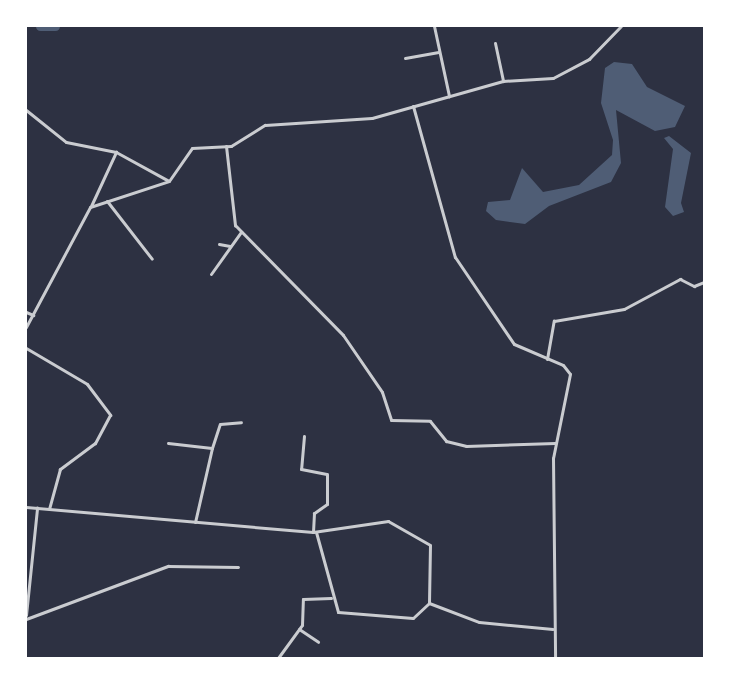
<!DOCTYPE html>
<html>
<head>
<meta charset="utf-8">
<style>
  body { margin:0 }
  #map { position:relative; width:730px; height:684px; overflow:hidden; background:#2d3142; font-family:Georgia,serif }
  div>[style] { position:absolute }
  .water>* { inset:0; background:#4f5d75 }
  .river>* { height:9px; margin:-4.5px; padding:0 4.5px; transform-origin:4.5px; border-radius:4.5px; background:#4f5d75 }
  .minor>* { height:3px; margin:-1.5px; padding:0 1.5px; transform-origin:1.5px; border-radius:1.5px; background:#caccd0 }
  span { translate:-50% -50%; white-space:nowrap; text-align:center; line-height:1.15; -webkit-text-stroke:6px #fff; paint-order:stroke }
  .frame { position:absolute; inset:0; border:27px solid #fff; pointer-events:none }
</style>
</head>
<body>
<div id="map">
  <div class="water">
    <i style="clip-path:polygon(614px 62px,632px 64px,647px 87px,685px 106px,675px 127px,655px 131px,616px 110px,621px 163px,611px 182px,549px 206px,525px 224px,496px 220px,486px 211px,488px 202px,510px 200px,522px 168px,543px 192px,579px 185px,612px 155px,613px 140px,601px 103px,605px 68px)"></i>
    <i style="clip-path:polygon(669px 136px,691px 153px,681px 203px,684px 212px,673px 216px,665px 207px,673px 149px,664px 138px)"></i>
  </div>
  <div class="river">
    <i style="left:40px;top:26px;width:15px"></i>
  </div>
  <div class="minor">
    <i style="left:434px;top:26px;width:72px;rotate:77.9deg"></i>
    <i style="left:495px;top:43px;width:39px;rotate:78deg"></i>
    <i style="left:405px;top:58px;width:34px;rotate:-10deg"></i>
    <i style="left:413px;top:106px;width:157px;rotate:74.5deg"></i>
    <i style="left:455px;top:257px;width:105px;rotate:55.9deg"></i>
    <i style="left:514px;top:344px;width:53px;rotate:23.2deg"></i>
    <i style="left:563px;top:365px;width:11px;rotate:52deg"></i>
    <i style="left:570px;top:374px;width:86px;rotate:101.4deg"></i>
    <i style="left:553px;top:458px;width:200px;rotate:89.4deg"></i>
    <i style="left:26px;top:110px;width:51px;rotate:38.7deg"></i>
    <i style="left:66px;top:142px;width:51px;rotate:11.3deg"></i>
    <i style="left:116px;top:152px;width:60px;rotate:28.7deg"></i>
    <i style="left:226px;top:146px;width:80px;rotate:83.5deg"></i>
    <i style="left:235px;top:225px;width:154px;rotate:45.5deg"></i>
    <i style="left:343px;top:335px;width:69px;rotate:55.6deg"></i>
    <i style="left:382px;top:392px;width:29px;rotate:72deg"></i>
    <i style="left:391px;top:420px;width:39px;rotate:1deg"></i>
    <i style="left:430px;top:421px;width:26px;rotate:51deg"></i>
    <i style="left:446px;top:441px;width:21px;rotate:14deg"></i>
    <i style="left:466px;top:446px;width:89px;rotate:-1.9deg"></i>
    <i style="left:107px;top:201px;width:73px;rotate:52.2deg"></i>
    <i style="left:91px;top:206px;width:60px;rotate:-65.2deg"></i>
    <i style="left:219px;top:244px;width:11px;rotate:10deg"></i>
    <i style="left:211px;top:274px;width:52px;rotate:-54.5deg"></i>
    <i style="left:26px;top:312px;width:8px;rotate:23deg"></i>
    <i style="left:26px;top:327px;width:136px;rotate:-61.9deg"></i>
    <i style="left:90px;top:207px;width:83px;rotate:-18.2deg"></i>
    <i style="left:169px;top:181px;width:40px;rotate:-55.1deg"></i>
    <i style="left:192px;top:148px;width:39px;rotate:-3deg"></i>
    <i style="left:231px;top:146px;width:40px;rotate:-32deg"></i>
    <i style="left:265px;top:125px;width:107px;rotate:-3.7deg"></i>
    <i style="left:372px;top:118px;width:136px;rotate:-15.8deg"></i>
    <i style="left:503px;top:81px;width:50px;rotate:-3.4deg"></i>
    <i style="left:553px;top:78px;width:41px;rotate:-27.8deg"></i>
    <i style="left:589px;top:59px;width:46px;rotate:-45.9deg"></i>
    <i style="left:26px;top:348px;width:71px;rotate:30.5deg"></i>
    <i style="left:87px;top:384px;width:39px;rotate:53deg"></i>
    <i style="left:110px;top:415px;width:32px;rotate:118deg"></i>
    <i style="left:95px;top:443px;width:44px;rotate:143.4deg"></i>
    <i style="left:60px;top:469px;width:41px;rotate:105.4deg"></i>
    <i style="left:547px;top:359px;width:39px;rotate:-80deg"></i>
    <i style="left:554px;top:321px;width:71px;rotate:-9.7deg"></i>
    <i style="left:624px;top:309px;width:64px;rotate:-28.2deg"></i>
    <i style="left:680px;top:279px;width:16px;rotate:27deg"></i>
    <i style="left:694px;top:286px;width:11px;rotate:-22deg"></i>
    <i style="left:304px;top:436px;width:33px;rotate:95deg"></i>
    <i style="left:301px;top:469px;width:26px;rotate:11deg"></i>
    <i style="left:327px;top:474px;width:30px;rotate:90deg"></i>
    <i style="left:327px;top:504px;width:16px;rotate:145deg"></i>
    <i style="left:314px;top:513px;width:19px;rotate:93deg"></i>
    <i style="left:168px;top:443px;width:44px;rotate:6.5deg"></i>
    <i style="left:212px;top:448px;width:76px;rotate:102.9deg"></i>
    <i style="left:212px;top:448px;width:25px;rotate:-72deg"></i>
    <i style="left:220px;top:424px;width:21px;rotate:-5deg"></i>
    <i style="left:26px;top:507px;width:288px;rotate:5deg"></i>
    <i style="left:313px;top:532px;width:76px;rotate:-8.3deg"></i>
    <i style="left:388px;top:521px;width:48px;rotate:29.7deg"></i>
    <i style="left:430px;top:545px;width:58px;rotate:91deg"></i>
    <i style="left:429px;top:603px;width:53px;rotate:20.8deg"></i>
    <i style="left:479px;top:622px;width:74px;rotate:5.4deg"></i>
    <i style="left:316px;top:532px;width:83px;rotate:74.6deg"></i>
    <i style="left:338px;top:612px;width:75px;rotate:4.6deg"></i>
    <i style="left:413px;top:618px;width:22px;rotate:-43deg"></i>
    <i style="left:26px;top:615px;width:108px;rotate:-84.1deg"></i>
    <i style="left:26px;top:619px;width:152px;rotate:-20.5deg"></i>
    <i style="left:168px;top:566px;width:70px;rotate:0.8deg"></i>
    <i style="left:299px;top:629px;width:23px;rotate:34deg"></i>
    <i style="left:278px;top:658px;width:41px;rotate:-54deg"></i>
    <i style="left:302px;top:625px;width:26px;rotate:-88deg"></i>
    <i style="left:303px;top:599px;width:28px;rotate:-2deg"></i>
    <i style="left:433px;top:658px;width:17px"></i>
  </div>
  <div class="frame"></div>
</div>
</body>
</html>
